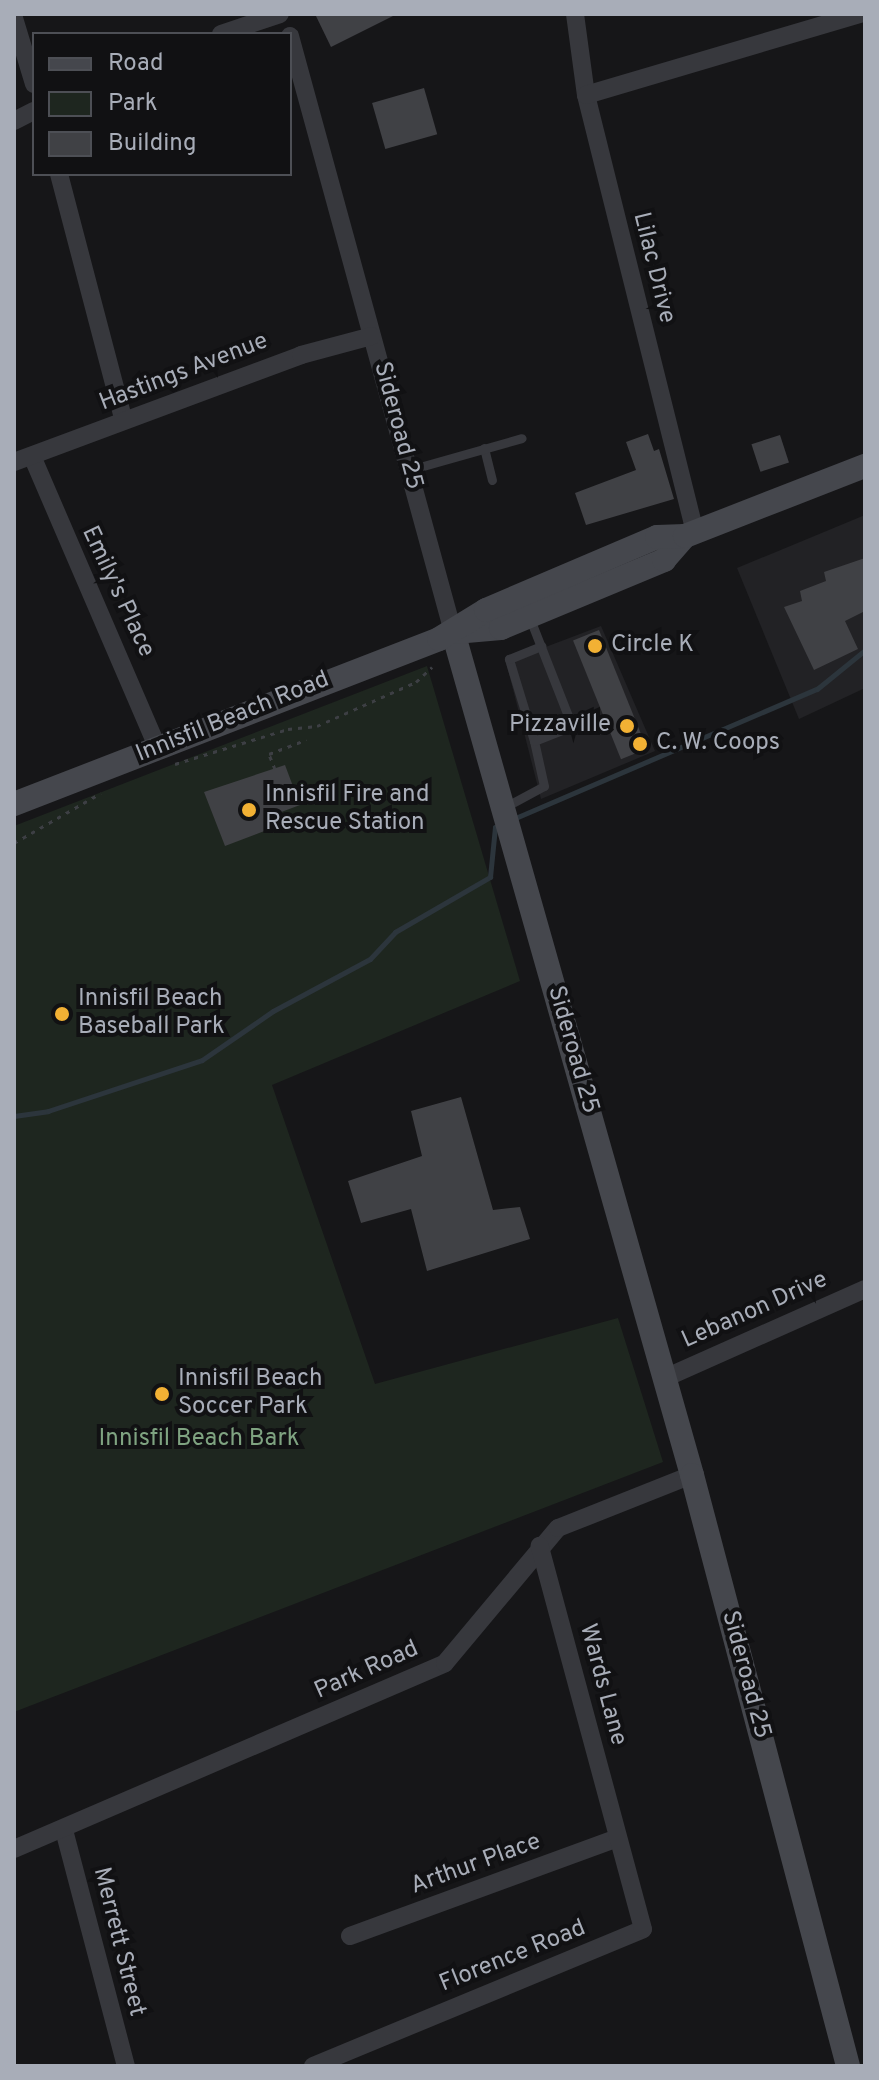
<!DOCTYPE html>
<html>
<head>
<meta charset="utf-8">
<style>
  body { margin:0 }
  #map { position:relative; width:879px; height:2080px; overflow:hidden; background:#161618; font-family:Overpass,sans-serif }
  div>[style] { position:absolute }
  .built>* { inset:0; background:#222225 }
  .green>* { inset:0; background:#1e261f }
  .stream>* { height:5px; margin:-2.5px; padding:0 2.5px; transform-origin:2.5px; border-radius:2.5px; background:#2c353c }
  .building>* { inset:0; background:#404145; transform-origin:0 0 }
  .path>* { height:3px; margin-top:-1.5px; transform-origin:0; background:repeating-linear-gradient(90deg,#3d3f44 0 4px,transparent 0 10px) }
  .lane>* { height:9px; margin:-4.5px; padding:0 4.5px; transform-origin:4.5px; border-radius:4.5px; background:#37383d }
  .street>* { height:18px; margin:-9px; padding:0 9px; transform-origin:9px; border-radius:9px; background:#37383d }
  .secondary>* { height:24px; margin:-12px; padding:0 12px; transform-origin:12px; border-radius:12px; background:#45474d }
  .dots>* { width:22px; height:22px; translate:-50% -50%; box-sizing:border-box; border:4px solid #111113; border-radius:50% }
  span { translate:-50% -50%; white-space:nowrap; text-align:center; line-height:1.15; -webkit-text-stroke:8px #111113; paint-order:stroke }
  .street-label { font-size:24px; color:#a8adb8 }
  .poi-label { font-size:24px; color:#a8adb8 }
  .left { translate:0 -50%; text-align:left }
  .right { translate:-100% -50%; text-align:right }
  .park-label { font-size:24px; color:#7fa381 }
  .frame { position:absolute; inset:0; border:16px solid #a8adb8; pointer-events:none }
  .legend { position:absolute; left:32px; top:32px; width:260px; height:144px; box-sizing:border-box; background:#111113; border:2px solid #4d4f55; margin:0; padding:10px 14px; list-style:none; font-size:24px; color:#a8adb8 }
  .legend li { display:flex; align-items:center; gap:16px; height:40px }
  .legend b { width:40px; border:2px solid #4d4f55 }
</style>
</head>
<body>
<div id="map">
  <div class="built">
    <i style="clip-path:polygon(865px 515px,865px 688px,799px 719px,737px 568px)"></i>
    <i style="clip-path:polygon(601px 626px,655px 751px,541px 799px,506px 662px)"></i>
  </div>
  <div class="green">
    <i style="clip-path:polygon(427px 666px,520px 981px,272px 1085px,375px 1384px,618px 1318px,663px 1462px,14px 1712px,14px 826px)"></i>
  </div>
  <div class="stream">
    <i style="left:513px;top:819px;width:331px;rotate:-23.2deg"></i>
    <i style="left:817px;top:689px;width:62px;rotate:-39.1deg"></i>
    <i style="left:14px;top:1116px;width:34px;rotate:-8deg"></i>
    <i style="left:48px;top:1111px;width:162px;rotate:-18.3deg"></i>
    <i style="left:202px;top:1060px;width:86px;rotate:-34.6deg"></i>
    <i style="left:273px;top:1011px;width:110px;rotate:-28.2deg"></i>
    <i style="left:370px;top:959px;width:37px;rotate:-47deg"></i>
    <i style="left:395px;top:932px;width:110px;rotate:-30.1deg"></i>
    <i style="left:490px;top:877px;width:50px;rotate:-84.3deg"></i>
    <i style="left:495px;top:827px;width:5px;rotate:-22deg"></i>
  </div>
  <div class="building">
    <i style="clip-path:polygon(315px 14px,397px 14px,331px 47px)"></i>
    <i style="left:424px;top:88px;width:48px;height:54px;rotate:74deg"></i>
    <i style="clip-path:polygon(648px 434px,654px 451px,659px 449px,674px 499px,586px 525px,575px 493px,636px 470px,626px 442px)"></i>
    <i style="left:780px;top:435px;width:29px;height:30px;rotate:72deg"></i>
    <i style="clip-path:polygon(865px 558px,865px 611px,845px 621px,858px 649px,814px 670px,784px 607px,802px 601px,800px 591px,826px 581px,824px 572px)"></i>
    <i style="left:599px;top:630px;width:128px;height:28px;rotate:68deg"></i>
    <i style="clip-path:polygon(285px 765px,300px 805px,276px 814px,280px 825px,225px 846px,204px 792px)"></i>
    <i style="clip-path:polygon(461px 1097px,493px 1210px,520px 1207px,530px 1239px,427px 1271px,411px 1209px,361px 1223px,348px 1181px,422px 1156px,411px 1111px)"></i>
  </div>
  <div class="path">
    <i style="left:175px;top:764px;width:118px;rotate:-17.2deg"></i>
    <i style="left:288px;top:729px;width:29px;rotate:-6deg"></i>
    <i style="left:317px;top:726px;width:108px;rotate:-24deg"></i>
    <i style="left:416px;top:682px;width:22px;rotate:-43deg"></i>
    <i style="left:275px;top:769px;width:16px;rotate:-112deg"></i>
    <i style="left:269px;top:754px;width:40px;rotate:-21deg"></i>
    <i style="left:14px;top:843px;width:100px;rotate:-29.9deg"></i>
  </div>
  <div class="lane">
    <i style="left:484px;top:448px;width:33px;rotate:76deg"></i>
    <i style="left:409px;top:470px;width:117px;rotate:-15.8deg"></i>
    <i style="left:534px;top:741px;width:86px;rotate:-107deg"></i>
    <i style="left:509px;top:659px;width:35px;rotate:-22deg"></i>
    <i style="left:505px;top:807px;width:44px;rotate:-28.3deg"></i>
    <i style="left:544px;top:786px;width:46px;rotate:-102.5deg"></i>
    <i style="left:534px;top:741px;width:41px;rotate:-21.5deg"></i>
    <i style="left:572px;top:726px;width:118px;rotate:-111.4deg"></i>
  </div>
  <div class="street">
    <i style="left:575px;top:14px;width:82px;rotate:82.3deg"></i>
    <i style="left:586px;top:95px;width:450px;rotate:76deg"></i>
    <i style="left:14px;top:18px;width:69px;rotate:73.1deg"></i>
    <i style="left:221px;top:34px;width:62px;rotate:-18.7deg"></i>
    <i style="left:290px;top:36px;width:618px;rotate:74.7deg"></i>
    <i style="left:586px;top:95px;width:286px;rotate:-16.5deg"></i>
    <i style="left:14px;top:121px;width:22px;rotate:-27deg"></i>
    <i style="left:59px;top:174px;width:255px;rotate:75.3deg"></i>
    <i style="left:32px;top:456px;width:318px;rotate:66.7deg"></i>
    <i style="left:14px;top:462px;width:306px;rotate:-20.4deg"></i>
    <i style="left:301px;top:355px;width:73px;rotate:-15deg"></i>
    <i style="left:665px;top:1378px;width:219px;rotate:-24deg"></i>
    <i style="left:64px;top:1830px;width:244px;rotate:75.3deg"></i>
    <i style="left:14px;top:1849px;width:469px;rotate:-23.3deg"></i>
    <i style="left:445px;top:1663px;width:176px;rotate:-50.1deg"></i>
    <i style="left:558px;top:1528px;width:144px;rotate:-21.6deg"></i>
    <i style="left:350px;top:1936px;width:285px;rotate:-20.1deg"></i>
    <i style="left:313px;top:2066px;width:357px;rotate:-22.5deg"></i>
    <i style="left:643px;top:1929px;width:397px;rotate:-105.1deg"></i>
  </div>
  <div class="secondary">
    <i style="left:453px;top:632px;width:876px;rotate:74.17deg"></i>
    <i style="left:692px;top:1475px;width:611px;rotate:75.21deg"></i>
    <i style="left:455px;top:632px;width:46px;rotate:-5deg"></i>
    <i style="left:501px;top:628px;width:177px;rotate:-22.6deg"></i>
    <i style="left:664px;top:560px;width:32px;rotate:-49deg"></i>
    <i style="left:14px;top:804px;width:456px;rotate:-21.2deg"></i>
    <i style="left:439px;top:639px;width:55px;rotate:-31.7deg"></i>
    <i style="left:486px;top:610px;width:186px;rotate:-23.1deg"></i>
    <i style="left:657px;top:537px;width:28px;rotate:-2deg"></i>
    <i style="left:685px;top:536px;width:193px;rotate:-21.3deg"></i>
  </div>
  <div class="dots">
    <i style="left:595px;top:646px;background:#f2b134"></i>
    <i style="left:627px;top:726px;background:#f2b134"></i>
    <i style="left:640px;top:744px;background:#f2b134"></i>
    <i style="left:249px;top:810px;background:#f2b134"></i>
    <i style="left:62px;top:1014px;background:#f2b134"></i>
    <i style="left:162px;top:1394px;background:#f2b134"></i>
  </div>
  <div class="street-label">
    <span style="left:653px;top:268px;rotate:76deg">Lilac Drive</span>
    <span style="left:184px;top:373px;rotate:-21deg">Hastings Avenue</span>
    <span style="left:397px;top:426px;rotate:75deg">Sideroad 25</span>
    <span style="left:117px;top:592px;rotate:65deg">Emily's Place</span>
    <span style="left:233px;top:718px;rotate:-22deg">Innisfil Beach Road</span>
    <span style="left:572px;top:1050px;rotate:74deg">Sideroad 25</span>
    <span style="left:755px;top:1311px;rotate:-24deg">Lebanon Drive</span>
    <span style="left:367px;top:1671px;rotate:-24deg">Park Road</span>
    <span style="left:745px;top:1675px;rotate:75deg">Sideroad 25</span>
    <span style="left:602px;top:1685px;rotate:75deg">Wards Lane</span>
    <span style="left:476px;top:1865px;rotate:-20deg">Arthur Place</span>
    <span style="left:118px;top:1942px;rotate:76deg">Merrett Street</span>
    <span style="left:513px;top:1957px;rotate:-22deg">Florence Road</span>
  </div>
  <div class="poi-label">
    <span class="left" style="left:611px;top:646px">Circle K</span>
    <span class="right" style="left:611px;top:726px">Pizzaville</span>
    <span class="left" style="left:656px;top:744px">C. W. Coops</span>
    <span class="left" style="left:265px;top:810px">Innisfil Fire and<br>Rescue Station</span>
    <span class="left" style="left:78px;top:1014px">Innisfil Beach<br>Baseball Park</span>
    <span class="left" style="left:178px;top:1394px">Innisfil Beach<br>Soccer Park</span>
  </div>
  <div class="park-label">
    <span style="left:199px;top:1440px">Innisfil Beach Bark</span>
  </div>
  <div class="frame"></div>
  <ul class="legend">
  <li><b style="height:10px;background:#45474d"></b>Road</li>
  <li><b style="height:22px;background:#1e261f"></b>Park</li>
  <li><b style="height:22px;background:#404145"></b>Building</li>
  </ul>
</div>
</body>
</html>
